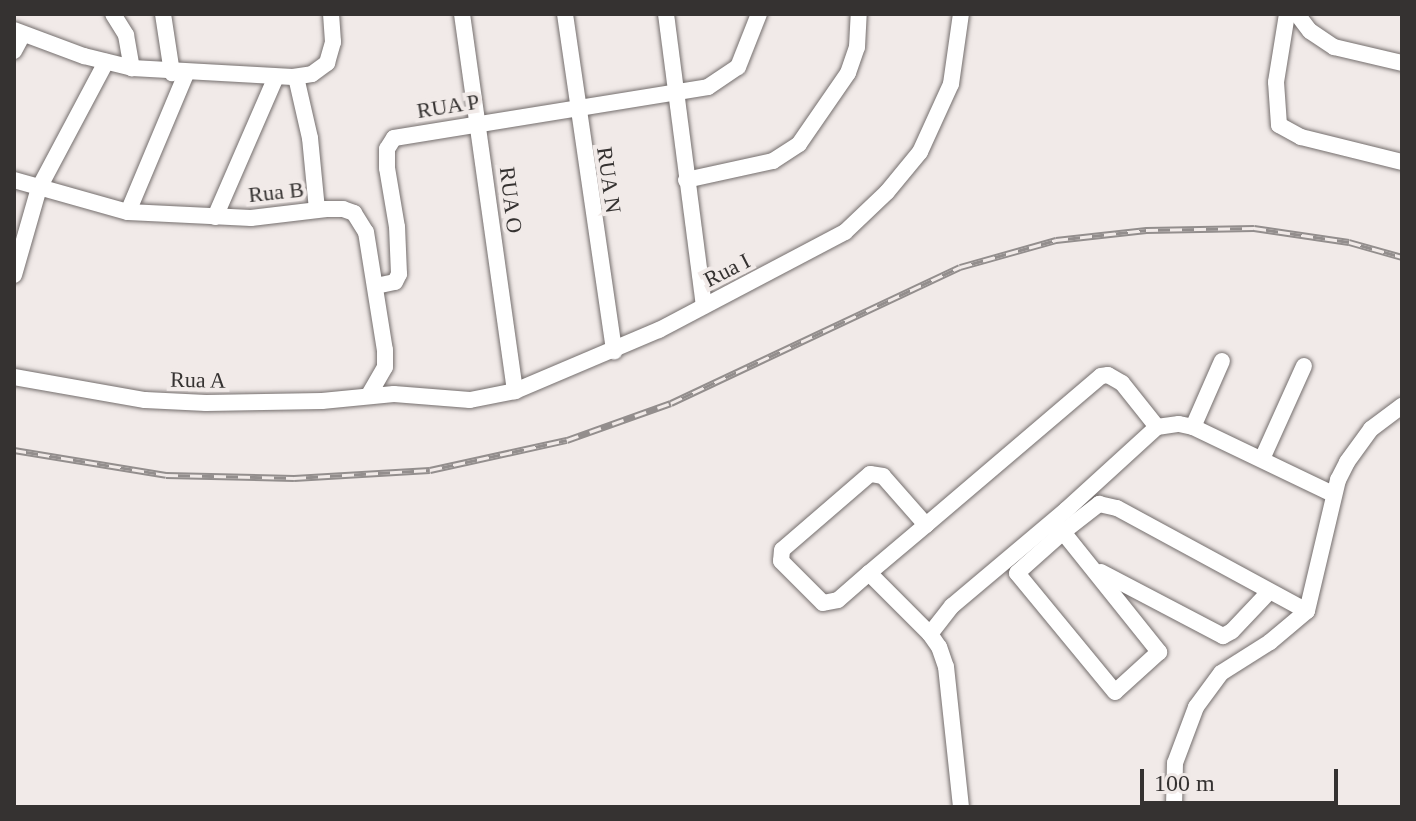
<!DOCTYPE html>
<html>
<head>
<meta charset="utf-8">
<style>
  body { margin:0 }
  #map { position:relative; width:1416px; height:821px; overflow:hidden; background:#f1eae8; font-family:Georgia,serif }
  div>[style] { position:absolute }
  .roads { filter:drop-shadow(0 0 2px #746e6d) drop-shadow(0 0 2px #746e6d) }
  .minor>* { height:16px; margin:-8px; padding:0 8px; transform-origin:8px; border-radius:8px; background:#fff }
  .rail>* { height:7px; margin-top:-3.5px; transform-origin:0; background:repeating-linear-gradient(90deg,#f1eae8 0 12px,#938e8d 0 24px); box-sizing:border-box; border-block:2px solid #938e8d }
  span { translate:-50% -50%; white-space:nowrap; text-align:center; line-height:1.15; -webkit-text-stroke:8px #f1eae8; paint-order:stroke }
  .street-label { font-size:22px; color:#353231 }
  .frame { position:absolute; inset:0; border:16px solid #353231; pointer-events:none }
  .scale { position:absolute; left:1140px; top:769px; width:198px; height:36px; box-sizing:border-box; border:4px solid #353231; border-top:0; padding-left:10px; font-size:24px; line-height:28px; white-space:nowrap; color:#353231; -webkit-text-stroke:6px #f1eae8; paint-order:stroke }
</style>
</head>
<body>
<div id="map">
  <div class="roads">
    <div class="minor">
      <i style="left:113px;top:14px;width:25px;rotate:58deg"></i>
      <i style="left:126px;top:35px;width:34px;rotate:80deg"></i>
      <i style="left:163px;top:14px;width:60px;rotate:81.3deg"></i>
      <i style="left:462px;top:14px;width:381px;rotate:82deg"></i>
      <i style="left:565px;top:14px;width:341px;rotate:81.7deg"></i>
      <i style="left:666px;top:14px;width:294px;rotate:82.6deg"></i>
      <i style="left:1287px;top:14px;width:69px;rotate:99.2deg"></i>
      <i style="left:1276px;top:82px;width:43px;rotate:86deg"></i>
      <i style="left:1279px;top:125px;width:25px;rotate:29deg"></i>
      <i style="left:1301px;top:137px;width:104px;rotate:13.9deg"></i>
      <i style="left:1297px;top:14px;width:21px;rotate:53deg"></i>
      <i style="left:1310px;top:31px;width:29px;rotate:34deg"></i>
      <i style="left:1334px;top:47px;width:70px;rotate:13.2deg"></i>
      <i style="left:14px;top:30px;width:75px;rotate:20.4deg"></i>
      <i style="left:84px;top:56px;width:49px;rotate:14deg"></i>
      <i style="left:132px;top:68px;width:161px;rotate:3.2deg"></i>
      <i style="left:293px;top:77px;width:19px;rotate:-9deg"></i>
      <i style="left:312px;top:74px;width:19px;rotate:-36deg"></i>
      <i style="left:327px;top:63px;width:22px;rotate:-74deg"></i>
      <i style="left:333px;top:42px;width:28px;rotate:-94deg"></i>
      <i style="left:14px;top:51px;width:19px;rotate:-62deg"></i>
      <i style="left:296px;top:77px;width:63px;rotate:77.1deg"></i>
      <i style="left:310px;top:138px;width:72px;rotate:84.4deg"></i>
      <i style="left:14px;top:180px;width:118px;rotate:15.7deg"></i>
      <i style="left:128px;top:212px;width:123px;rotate:2.8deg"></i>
      <i style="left:251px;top:218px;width:76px;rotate:-6.8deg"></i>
      <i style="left:326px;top:209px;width:17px"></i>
      <i style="left:343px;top:209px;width:12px;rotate:20deg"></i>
      <i style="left:354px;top:213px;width:22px;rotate:58deg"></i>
      <i style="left:366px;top:232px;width:120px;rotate:80.9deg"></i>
      <i style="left:385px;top:350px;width:17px;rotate:90deg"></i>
      <i style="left:385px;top:367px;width:32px;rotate:120deg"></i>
      <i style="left:686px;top:180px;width:89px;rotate:-12.3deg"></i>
      <i style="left:773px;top:161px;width:31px;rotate:-33deg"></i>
      <i style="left:799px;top:144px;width:86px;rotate:-55.4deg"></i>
      <i style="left:848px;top:73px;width:28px;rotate:-71deg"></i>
      <i style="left:857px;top:47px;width:33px;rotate:-87deg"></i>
      <i style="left:128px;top:212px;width:150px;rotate:-67.2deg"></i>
      <i style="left:215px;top:217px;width:153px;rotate:-66.5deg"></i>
      <i style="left:14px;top:275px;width:91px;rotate:-74deg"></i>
      <i style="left:39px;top:188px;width:143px;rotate:-62deg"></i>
      <i style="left:376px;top:286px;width:19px;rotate:-12deg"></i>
      <i style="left:395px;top:282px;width:9px;rotate:-63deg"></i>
      <i style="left:399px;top:274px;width:47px;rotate:-92.4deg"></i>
      <i style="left:397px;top:227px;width:60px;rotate:-99.6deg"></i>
      <i style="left:387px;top:168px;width:19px;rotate:-90deg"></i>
      <i style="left:387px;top:149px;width:13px;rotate:-58deg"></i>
      <i style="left:394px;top:138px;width:318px;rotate:-9.2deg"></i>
      <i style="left:708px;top:87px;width:36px;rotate:-34deg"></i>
      <i style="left:738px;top:67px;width:57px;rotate:-68.4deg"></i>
      <i style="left:14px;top:377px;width:133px;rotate:10deg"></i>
      <i style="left:145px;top:400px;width:61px;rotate:2.8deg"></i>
      <i style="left:206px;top:403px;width:116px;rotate:-1deg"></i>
      <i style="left:322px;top:401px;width:72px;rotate:-5.6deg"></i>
      <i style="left:394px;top:394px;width:76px;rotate:4.5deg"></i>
      <i style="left:470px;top:400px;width:46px;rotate:-11.3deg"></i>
      <i style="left:515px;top:391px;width:156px;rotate:-23deg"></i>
      <i style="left:659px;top:330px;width:210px;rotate:-27.8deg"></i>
      <i style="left:845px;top:232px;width:58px;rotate:-43.6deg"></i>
      <i style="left:887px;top:192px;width:52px;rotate:-50.5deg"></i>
      <i style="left:920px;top:152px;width:75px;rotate:-65.5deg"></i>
      <i style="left:951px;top:84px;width:71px;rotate:-81.9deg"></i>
      <i style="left:1193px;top:427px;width:72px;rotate:-66.3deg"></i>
      <i style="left:1262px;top:459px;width:102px;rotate:-65.7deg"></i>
      <i style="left:926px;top:525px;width:65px;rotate:-131.3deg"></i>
      <i style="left:883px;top:476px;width:13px;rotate:-171deg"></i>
      <i style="left:870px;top:474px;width:116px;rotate:139.2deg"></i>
      <i style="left:782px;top:550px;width:11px;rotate:95deg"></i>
      <i style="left:781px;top:561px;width:59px;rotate:45deg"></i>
      <i style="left:823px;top:603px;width:15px;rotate:-11deg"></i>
      <i style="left:838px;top:600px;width:41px;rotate:-41.1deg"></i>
      <i style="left:869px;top:573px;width:75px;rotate:-40.1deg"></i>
      <i style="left:926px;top:525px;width:230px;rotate:-40.4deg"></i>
      <i style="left:1101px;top:376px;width:7px;rotate:-8deg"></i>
      <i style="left:1108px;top:375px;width:16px;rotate:30deg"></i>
      <i style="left:1122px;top:383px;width:56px;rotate:51.5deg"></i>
      <i style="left:1063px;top:532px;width:154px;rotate:51.3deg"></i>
      <i style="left:1159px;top:652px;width:59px;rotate:137.7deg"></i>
      <i style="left:1115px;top:692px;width:154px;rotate:-129.5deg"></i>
      <i style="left:1017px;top:573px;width:62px;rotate:-41.7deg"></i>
      <i style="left:1063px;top:532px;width:46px;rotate:-37.9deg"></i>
      <i style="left:1099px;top:504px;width:18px;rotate:13deg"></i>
      <i style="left:1117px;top:508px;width:216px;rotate:28.5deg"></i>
      <i style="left:1101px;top:572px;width:138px;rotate:27.7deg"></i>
      <i style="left:1223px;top:636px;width:10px;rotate:-29deg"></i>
      <i style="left:1232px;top:631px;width:54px;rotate:-46.5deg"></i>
      <i style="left:869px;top:573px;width:86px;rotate:45deg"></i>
      <i style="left:961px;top:807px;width:141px;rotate:-96.1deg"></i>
      <i style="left:946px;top:667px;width:21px;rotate:-109deg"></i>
      <i style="left:939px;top:647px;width:16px;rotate:-125deg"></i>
      <i style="left:930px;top:634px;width:36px;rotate:-52deg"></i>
      <i style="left:952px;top:606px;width:149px;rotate:-40.1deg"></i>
      <i style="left:1066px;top:510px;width:123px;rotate:-42.4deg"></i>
      <i style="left:1157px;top:427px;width:22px;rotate:-8deg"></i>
      <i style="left:1179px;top:424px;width:14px;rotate:12deg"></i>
      <i style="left:1193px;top:427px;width:155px;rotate:25.6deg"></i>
      <i style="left:1174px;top:807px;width:44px;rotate:-88.7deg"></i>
      <i style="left:1175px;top:763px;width:60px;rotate:-69.4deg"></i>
      <i style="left:1196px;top:707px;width:42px;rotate:-53.7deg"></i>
      <i style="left:1221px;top:673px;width:58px;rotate:-32.3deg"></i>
      <i style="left:1270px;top:642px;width:48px;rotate:-40deg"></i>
      <i style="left:1307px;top:611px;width:135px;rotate:-76.7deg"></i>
      <i style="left:1338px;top:480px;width:20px;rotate:-63deg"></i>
      <i style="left:1347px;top:462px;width:41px;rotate:-54deg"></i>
      <i style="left:1371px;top:429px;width:39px;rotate:-37deg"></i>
    </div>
  </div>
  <div class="rail">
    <i style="left:14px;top:450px;width:154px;rotate:9.3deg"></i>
    <i style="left:166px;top:475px;width:128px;rotate:1.3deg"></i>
    <i style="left:294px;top:478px;width:136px;rotate:-3.4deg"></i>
    <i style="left:430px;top:470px;width:140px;rotate:-12.4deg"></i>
    <i style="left:567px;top:440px;width:110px;rotate:-19.6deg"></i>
    <i style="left:671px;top:403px;width:319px;rotate:-25.2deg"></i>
    <i style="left:960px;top:267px;width:100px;rotate:-15.7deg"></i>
    <i style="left:1056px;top:240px;width:91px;rotate:-6.3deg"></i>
    <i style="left:1146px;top:230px;width:108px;rotate:-1.1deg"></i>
    <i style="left:1254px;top:228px;width:96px;rotate:8.4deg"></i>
    <i style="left:1349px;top:242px;width:55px;rotate:15.8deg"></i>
  </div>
  <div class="street-label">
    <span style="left:448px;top:106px;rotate:-9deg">RUA P</span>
    <span style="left:609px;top:180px;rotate:82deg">RUA N</span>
    <span style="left:276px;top:192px;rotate:-6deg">Rua B</span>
    <span style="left:511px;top:200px;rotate:83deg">RUA O</span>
    <span style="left:727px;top:270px;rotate:-27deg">Rua I</span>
    <span style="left:198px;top:380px;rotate:1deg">Rua A</span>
  </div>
  <div class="frame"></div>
  <div class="scale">100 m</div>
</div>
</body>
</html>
